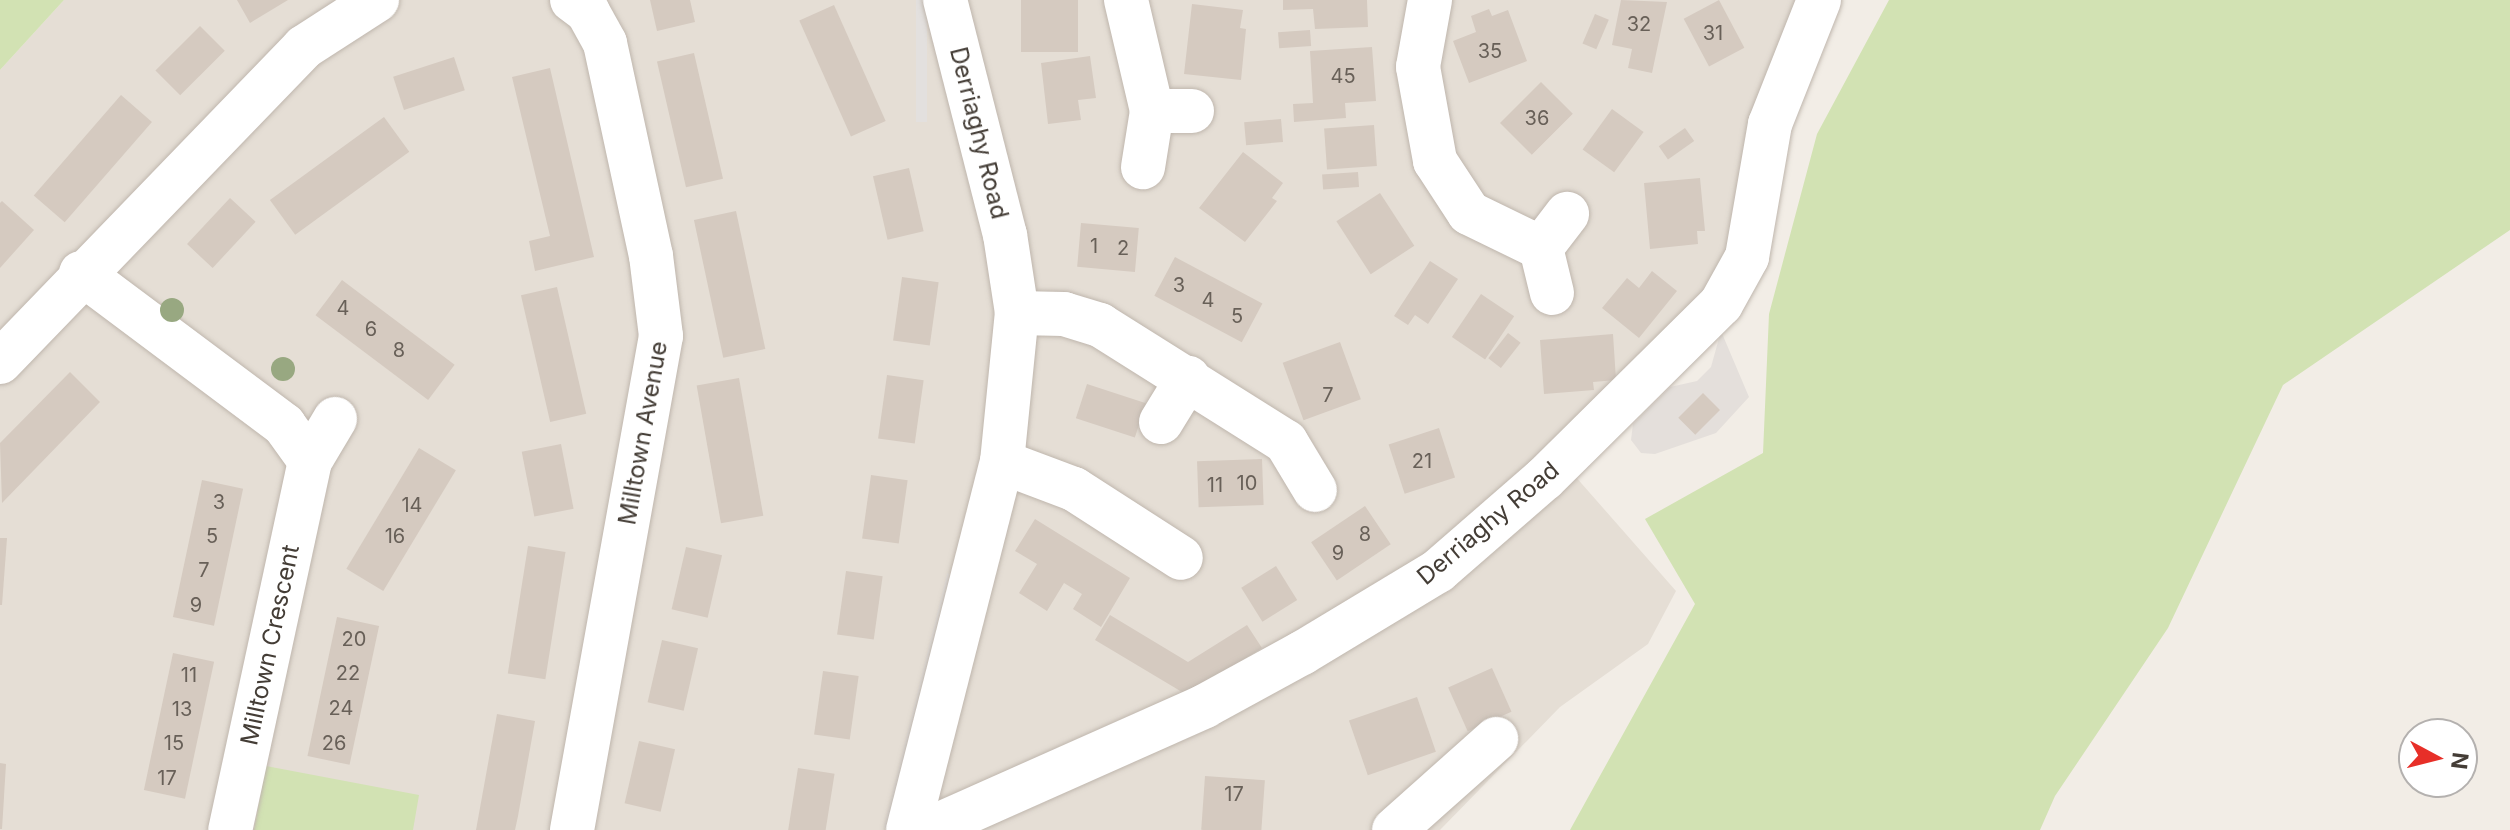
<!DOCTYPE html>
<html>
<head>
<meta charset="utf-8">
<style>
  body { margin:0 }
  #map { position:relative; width:2510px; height:830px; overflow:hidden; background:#f2ede6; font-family:Inter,sans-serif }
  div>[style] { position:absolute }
  .residential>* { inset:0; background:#e5ded5 }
  .industrial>* { inset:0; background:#e4dfdb }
  .green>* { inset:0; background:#d2e2b3 }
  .parking>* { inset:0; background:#e3e0de; transform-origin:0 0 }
  .building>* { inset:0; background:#d5cac0; transform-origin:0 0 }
  .roads { filter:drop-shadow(0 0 2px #bfb6ad) drop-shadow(0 0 2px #bfb6ad) }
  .minor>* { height:44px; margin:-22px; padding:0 22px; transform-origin:22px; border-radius:22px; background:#fff }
  .trees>* { width:24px; height:24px; margin:-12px; border-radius:50%; background:#98a881 }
  span { translate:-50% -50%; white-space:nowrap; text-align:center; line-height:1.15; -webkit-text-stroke:6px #fff; paint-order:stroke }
  .number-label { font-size:20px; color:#686058 }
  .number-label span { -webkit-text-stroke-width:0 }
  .street-label { font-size:24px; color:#443d36 }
  .north { position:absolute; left:2398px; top:718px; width:80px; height:80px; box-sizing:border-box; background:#fff; border:2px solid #b4b1af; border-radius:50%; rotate:97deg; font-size:22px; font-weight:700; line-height:32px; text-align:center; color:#443d36 }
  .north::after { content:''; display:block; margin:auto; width:28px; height:36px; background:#e72f28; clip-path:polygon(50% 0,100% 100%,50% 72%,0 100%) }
</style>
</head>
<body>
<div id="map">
  <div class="residential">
    <i style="clip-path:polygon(64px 0,1813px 0,1736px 265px,1553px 451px,1676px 591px,1648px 644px,1560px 707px,1440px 830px,0 830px,0 70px)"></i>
  </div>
  <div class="industrial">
    <i style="clip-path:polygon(1721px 331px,1749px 397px,1716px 433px,1655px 454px,1641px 453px,1631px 440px,1633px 424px,1670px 387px,1697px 381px,1711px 367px)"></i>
  </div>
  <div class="green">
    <i style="clip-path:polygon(0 0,64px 0,0 70px)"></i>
    <i style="clip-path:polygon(1889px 0,2510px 0,2510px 230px,2283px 385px,2168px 628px,2055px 796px,2040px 830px,1570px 830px,1695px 604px,1645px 519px,1763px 453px,1769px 314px,1817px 134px)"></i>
    <i style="clip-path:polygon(266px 766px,419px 795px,413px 830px,254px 830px)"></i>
  </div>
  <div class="parking">
    <i style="left:916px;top:0;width:11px;height:122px"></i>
    <i style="left:958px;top:576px;width:262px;height:11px;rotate:104deg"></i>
  </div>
  <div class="building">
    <i style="clip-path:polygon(237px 0,288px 0,250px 23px)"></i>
    <i style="clip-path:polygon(650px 0,690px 0,695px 22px,657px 31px)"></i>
    <i style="left:1021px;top:0;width:57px;height:52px"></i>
    <i style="clip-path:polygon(1283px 0,1367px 0,1368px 27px,1315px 29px,1313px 9px,1283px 10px)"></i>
    <i style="clip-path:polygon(1621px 0,1667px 2px,1652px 73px,1628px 68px,1632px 49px,1612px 45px)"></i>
    <i style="left:1719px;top:0;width:54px;height:40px;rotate:62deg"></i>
    <i style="clip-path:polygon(1192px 4px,1243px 10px,1240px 28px,1246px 29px,1241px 80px,1184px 74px)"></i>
    <i style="left:834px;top:5px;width:127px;height:38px;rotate:66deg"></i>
    <i style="clip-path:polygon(1489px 9px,1492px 16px,1508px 10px,1527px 61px,1469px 83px,1453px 41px,1476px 32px,1471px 16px)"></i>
    <i style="left:1595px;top:14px;width:15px;height:32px;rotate:23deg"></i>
    <i style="left:200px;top:26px;width:35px;height:63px;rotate:45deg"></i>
    <i style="left:1310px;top:30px;width:16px;height:32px;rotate:86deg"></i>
    <i style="clip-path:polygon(1372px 47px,1376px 101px,1345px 103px,1346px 118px,1294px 122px,1293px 104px,1313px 103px,1310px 51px)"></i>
    <i style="left:694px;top:53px;width:129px;height:38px;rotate:77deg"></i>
    <i style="clip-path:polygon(1090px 56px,1096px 98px,1078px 100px,1081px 120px,1048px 124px,1041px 63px)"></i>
    <i style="left:454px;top:57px;width:35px;height:64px;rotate:72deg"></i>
    <i style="clip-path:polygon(550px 68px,594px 257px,535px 271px,529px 241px,550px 236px,512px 77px)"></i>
    <i style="left:1541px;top:82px;width:45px;height:58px;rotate:45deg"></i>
    <i style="left:121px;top:95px;width:41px;height:133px;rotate:41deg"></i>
    <i style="left:1612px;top:109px;width:39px;height:50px;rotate:36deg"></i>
    <i style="left:384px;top:117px;width:43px;height:141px;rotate:54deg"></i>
    <i style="left:1281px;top:119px;width:23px;height:37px;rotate:85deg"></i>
    <i style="left:1374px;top:125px;width:41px;height:50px;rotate:86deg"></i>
    <i style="left:1685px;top:128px;width:16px;height:32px;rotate:55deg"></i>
    <i style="clip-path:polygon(1243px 152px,1283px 183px,1272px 198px,1277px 201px,1245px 242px,1199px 208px)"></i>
    <i style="left:909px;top:168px;width:65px;height:37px;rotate:77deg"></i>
    <i style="left:1358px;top:172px;width:15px;height:36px;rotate:86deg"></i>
    <i style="clip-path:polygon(1700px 178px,1705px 231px,1697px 231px,1698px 244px,1650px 249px,1644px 183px)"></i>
    <i style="left:1380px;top:193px;width:63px;height:52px;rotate:57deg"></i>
    <i style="left:230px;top:198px;width:35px;height:63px;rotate:43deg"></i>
    <i style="clip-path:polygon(2px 201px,34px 230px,0 268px,0 203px)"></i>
    <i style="left:736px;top:211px;width:141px;height:43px;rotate:78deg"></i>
    <i style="left:1081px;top:223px;width:58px;height:44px;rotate:5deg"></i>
    <i style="left:1175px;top:257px;width:99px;height:44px;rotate:28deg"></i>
    <i style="clip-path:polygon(1430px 261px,1458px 279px,1428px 324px,1415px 315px,1408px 325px,1394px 316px)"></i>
    <i style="clip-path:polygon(1652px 271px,1677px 291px,1639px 338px,1602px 308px,1627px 278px,1639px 288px)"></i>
    <i style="left:902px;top:277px;width:37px;height:64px;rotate:8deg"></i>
    <i style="left:342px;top:280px;width:141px;height:44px;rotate:37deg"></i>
    <i style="left:557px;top:287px;width:130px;height:37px;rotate:77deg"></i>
    <i style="left:1481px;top:294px;width:40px;height:52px;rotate:34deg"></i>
    <i style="left:1508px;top:333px;width:16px;height:32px;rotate:38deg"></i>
    <i style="clip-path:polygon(1613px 334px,1616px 380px,1593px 382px,1594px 390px,1544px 394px,1540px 340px)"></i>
    <i style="left:1340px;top:342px;width:61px;height:61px;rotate:70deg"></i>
    <i style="clip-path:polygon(70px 372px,100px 402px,2px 503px,0 443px)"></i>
    <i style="left:887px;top:375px;width:37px;height:64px;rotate:8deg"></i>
    <i style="left:739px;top:378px;width:140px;height:43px;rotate:80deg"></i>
    <i style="left:1087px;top:384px;width:62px;height:36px;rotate:18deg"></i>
    <i style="left:1703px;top:393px;width:24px;height:35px;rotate:45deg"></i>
    <i style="left:1439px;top:428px;width:52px;height:53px;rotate:72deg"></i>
    <i style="left:561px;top:444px;width:66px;height:40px;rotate:79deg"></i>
    <i style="left:419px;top:448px;width:43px;height:141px;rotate:31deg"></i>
    <i style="left:1262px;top:459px;width:46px;height:65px;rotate:88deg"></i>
    <i style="left:871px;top:475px;width:37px;height:64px;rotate:8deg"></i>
    <i style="left:202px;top:480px;width:42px;height:140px;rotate:12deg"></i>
    <i style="left:1365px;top:506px;width:46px;height:65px;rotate:56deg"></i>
    <i style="clip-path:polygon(1035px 519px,1130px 578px,1101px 627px,1073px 609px,1082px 594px,1064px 583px,1047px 611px,1019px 593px,1037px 564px,1015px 551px)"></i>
    <i style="clip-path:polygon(0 538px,7px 538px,2px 605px,0 605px)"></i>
    <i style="left:528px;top:546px;width:38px;height:129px;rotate:9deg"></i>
    <i style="left:686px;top:547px;width:37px;height:64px;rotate:13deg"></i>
    <i style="left:1276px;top:566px;width:40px;height:41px;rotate:58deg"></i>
    <i style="left:846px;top:571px;width:37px;height:64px;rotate:8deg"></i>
    <i style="clip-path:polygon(1110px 615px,1188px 662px,1247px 625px,1262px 648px,1187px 695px,1095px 640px)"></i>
    <i style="left:337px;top:617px;width:43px;height:142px;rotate:12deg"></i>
    <i style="left:662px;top:640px;width:37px;height:64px;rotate:13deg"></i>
    <i style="left:173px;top:653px;width:42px;height:140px;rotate:12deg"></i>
    <i style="left:1492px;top:668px;width:48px;height:48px;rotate:66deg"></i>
    <i style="left:823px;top:671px;width:36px;height:64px;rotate:8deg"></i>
    <i style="left:1417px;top:697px;width:58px;height:72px;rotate:71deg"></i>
    <i style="clip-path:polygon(497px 714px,535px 721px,518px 816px,515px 830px,476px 830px)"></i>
    <i style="left:639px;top:741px;width:37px;height:64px;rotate:13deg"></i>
    <i style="clip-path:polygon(0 763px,6px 764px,2px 829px,0 829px)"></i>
    <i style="left:798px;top:768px;width:37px;height:63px;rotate:9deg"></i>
    <i style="left:1205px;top:776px;width:60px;height:54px;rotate:4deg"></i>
  </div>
  <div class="roads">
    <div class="minor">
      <i style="left:1126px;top:0;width:114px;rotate:76.8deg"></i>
      <i style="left:1152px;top:111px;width:57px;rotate:99.1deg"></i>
      <i style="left:1430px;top:0;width:68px;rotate:100.2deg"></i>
      <i style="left:1418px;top:67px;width:96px;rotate:79.7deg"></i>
      <i style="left:1435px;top:161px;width:62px;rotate:56.8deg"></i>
      <i style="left:1469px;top:213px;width:80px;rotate:25.9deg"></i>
      <i style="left:1152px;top:111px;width:40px"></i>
      <i style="left:81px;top:273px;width:254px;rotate:36.8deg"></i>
      <i style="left:284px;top:425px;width:44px;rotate:54.2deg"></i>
      <i style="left:310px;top:461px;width:378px;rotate:102.2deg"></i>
      <i style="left:1552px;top:293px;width:46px;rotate:-103.7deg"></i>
      <i style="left:1541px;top:248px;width:43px;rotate:-52.6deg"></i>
      <i style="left:1017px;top:313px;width:47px;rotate:1.2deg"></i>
      <i style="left:1064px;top:314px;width:38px;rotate:17deg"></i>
      <i style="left:1100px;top:325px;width:220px;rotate:32.2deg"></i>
      <i style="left:1286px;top:442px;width:56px;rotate:58.9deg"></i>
      <i style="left:0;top:362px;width:438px;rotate:-46deg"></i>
      <i style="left:304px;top:47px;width:87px;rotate:-32.8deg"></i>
      <i style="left:1161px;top:422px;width:52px;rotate:-58.5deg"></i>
      <i style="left:310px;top:461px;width:49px;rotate:-59.2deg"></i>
      <i style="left:1002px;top:462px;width:77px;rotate:20.6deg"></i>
      <i style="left:1074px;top:489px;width:127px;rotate:32.8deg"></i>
      <i style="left:572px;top:830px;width:502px;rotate:-79.79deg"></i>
      <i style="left:661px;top:336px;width:81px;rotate:-97.1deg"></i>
      <i style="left:651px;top:256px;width:218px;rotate:-102.2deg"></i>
      <i style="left:605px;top:43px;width:35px;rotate:-119deg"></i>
      <i style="left:588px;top:12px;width:20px;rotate:-143deg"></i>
      <i style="left:908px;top:830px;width:380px;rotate:-75.7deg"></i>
      <i style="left:1002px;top:462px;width:150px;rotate:-84.3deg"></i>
      <i style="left:1017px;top:313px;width:79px;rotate:-98.7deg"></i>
      <i style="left:1005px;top:235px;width:243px;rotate:-104.3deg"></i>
      <i style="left:927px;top:830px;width:304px;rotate:-24deg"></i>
      <i style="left:1205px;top:706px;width:111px;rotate:-28.7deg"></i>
      <i style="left:1302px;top:653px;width:159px;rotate:-31.1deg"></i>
      <i style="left:1438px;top:571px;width:140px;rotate:-41deg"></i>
      <i style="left:1544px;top:479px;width:249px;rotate:-44.7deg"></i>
      <i style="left:1721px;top:304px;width:54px;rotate:-61deg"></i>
      <i style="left:1747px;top:257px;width:135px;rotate:-80.2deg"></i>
      <i style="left:1770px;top:124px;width:133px;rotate:-68.4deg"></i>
      <i style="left:1394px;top:830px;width:137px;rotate:-41.7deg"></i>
    </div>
  </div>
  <div class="trees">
    <i style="left:172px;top:310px"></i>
    <i style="left:283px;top:369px"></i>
  </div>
  <div class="number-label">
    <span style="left:1639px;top:24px">32</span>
    <span style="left:1713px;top:33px">31</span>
    <span style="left:1490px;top:51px">35</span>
    <span style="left:1343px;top:76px">45</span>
    <span style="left:1537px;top:118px">36</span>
    <span style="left:1094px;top:246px">1</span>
    <span style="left:1123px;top:248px">2</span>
    <span style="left:1179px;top:285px">3</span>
    <span style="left:1208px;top:300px">4</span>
    <span style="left:343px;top:308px">4</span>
    <span style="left:1237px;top:316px">5</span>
    <span style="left:371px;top:329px">6</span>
    <span style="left:399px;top:350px">8</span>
    <span style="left:1328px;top:395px">7</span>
    <span style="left:1422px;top:461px">21</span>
    <span style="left:1247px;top:483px">10</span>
    <span style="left:1215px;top:485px">11</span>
    <span style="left:219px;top:502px">3</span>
    <span style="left:412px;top:505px">14</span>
    <span style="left:1365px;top:534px">8</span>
    <span style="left:212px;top:536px">5</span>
    <span style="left:395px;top:536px">16</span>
    <span style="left:1338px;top:553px">9</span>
    <span style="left:204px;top:570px">7</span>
    <span style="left:196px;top:605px">9</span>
    <span style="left:354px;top:639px">20</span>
    <span style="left:348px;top:673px">22</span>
    <span style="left:189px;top:675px">11</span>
    <span style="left:341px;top:708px">24</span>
    <span style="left:182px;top:709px">13</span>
    <span style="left:174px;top:743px">15</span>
    <span style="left:334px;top:743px">26</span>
    <span style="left:167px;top:778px">17</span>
    <span style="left:1234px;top:794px">17</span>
  </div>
  <div class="street-label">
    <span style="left:979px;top:133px;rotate:76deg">Derriaghy Road</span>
    <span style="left:643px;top:433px;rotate:-80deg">Milltown Avenue</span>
    <span style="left:1488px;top:523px;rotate:-40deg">Derriaghy Road</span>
    <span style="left:270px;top:645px;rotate:-78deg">Milltown Crescent</span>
  </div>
  <div class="north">N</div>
</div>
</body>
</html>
